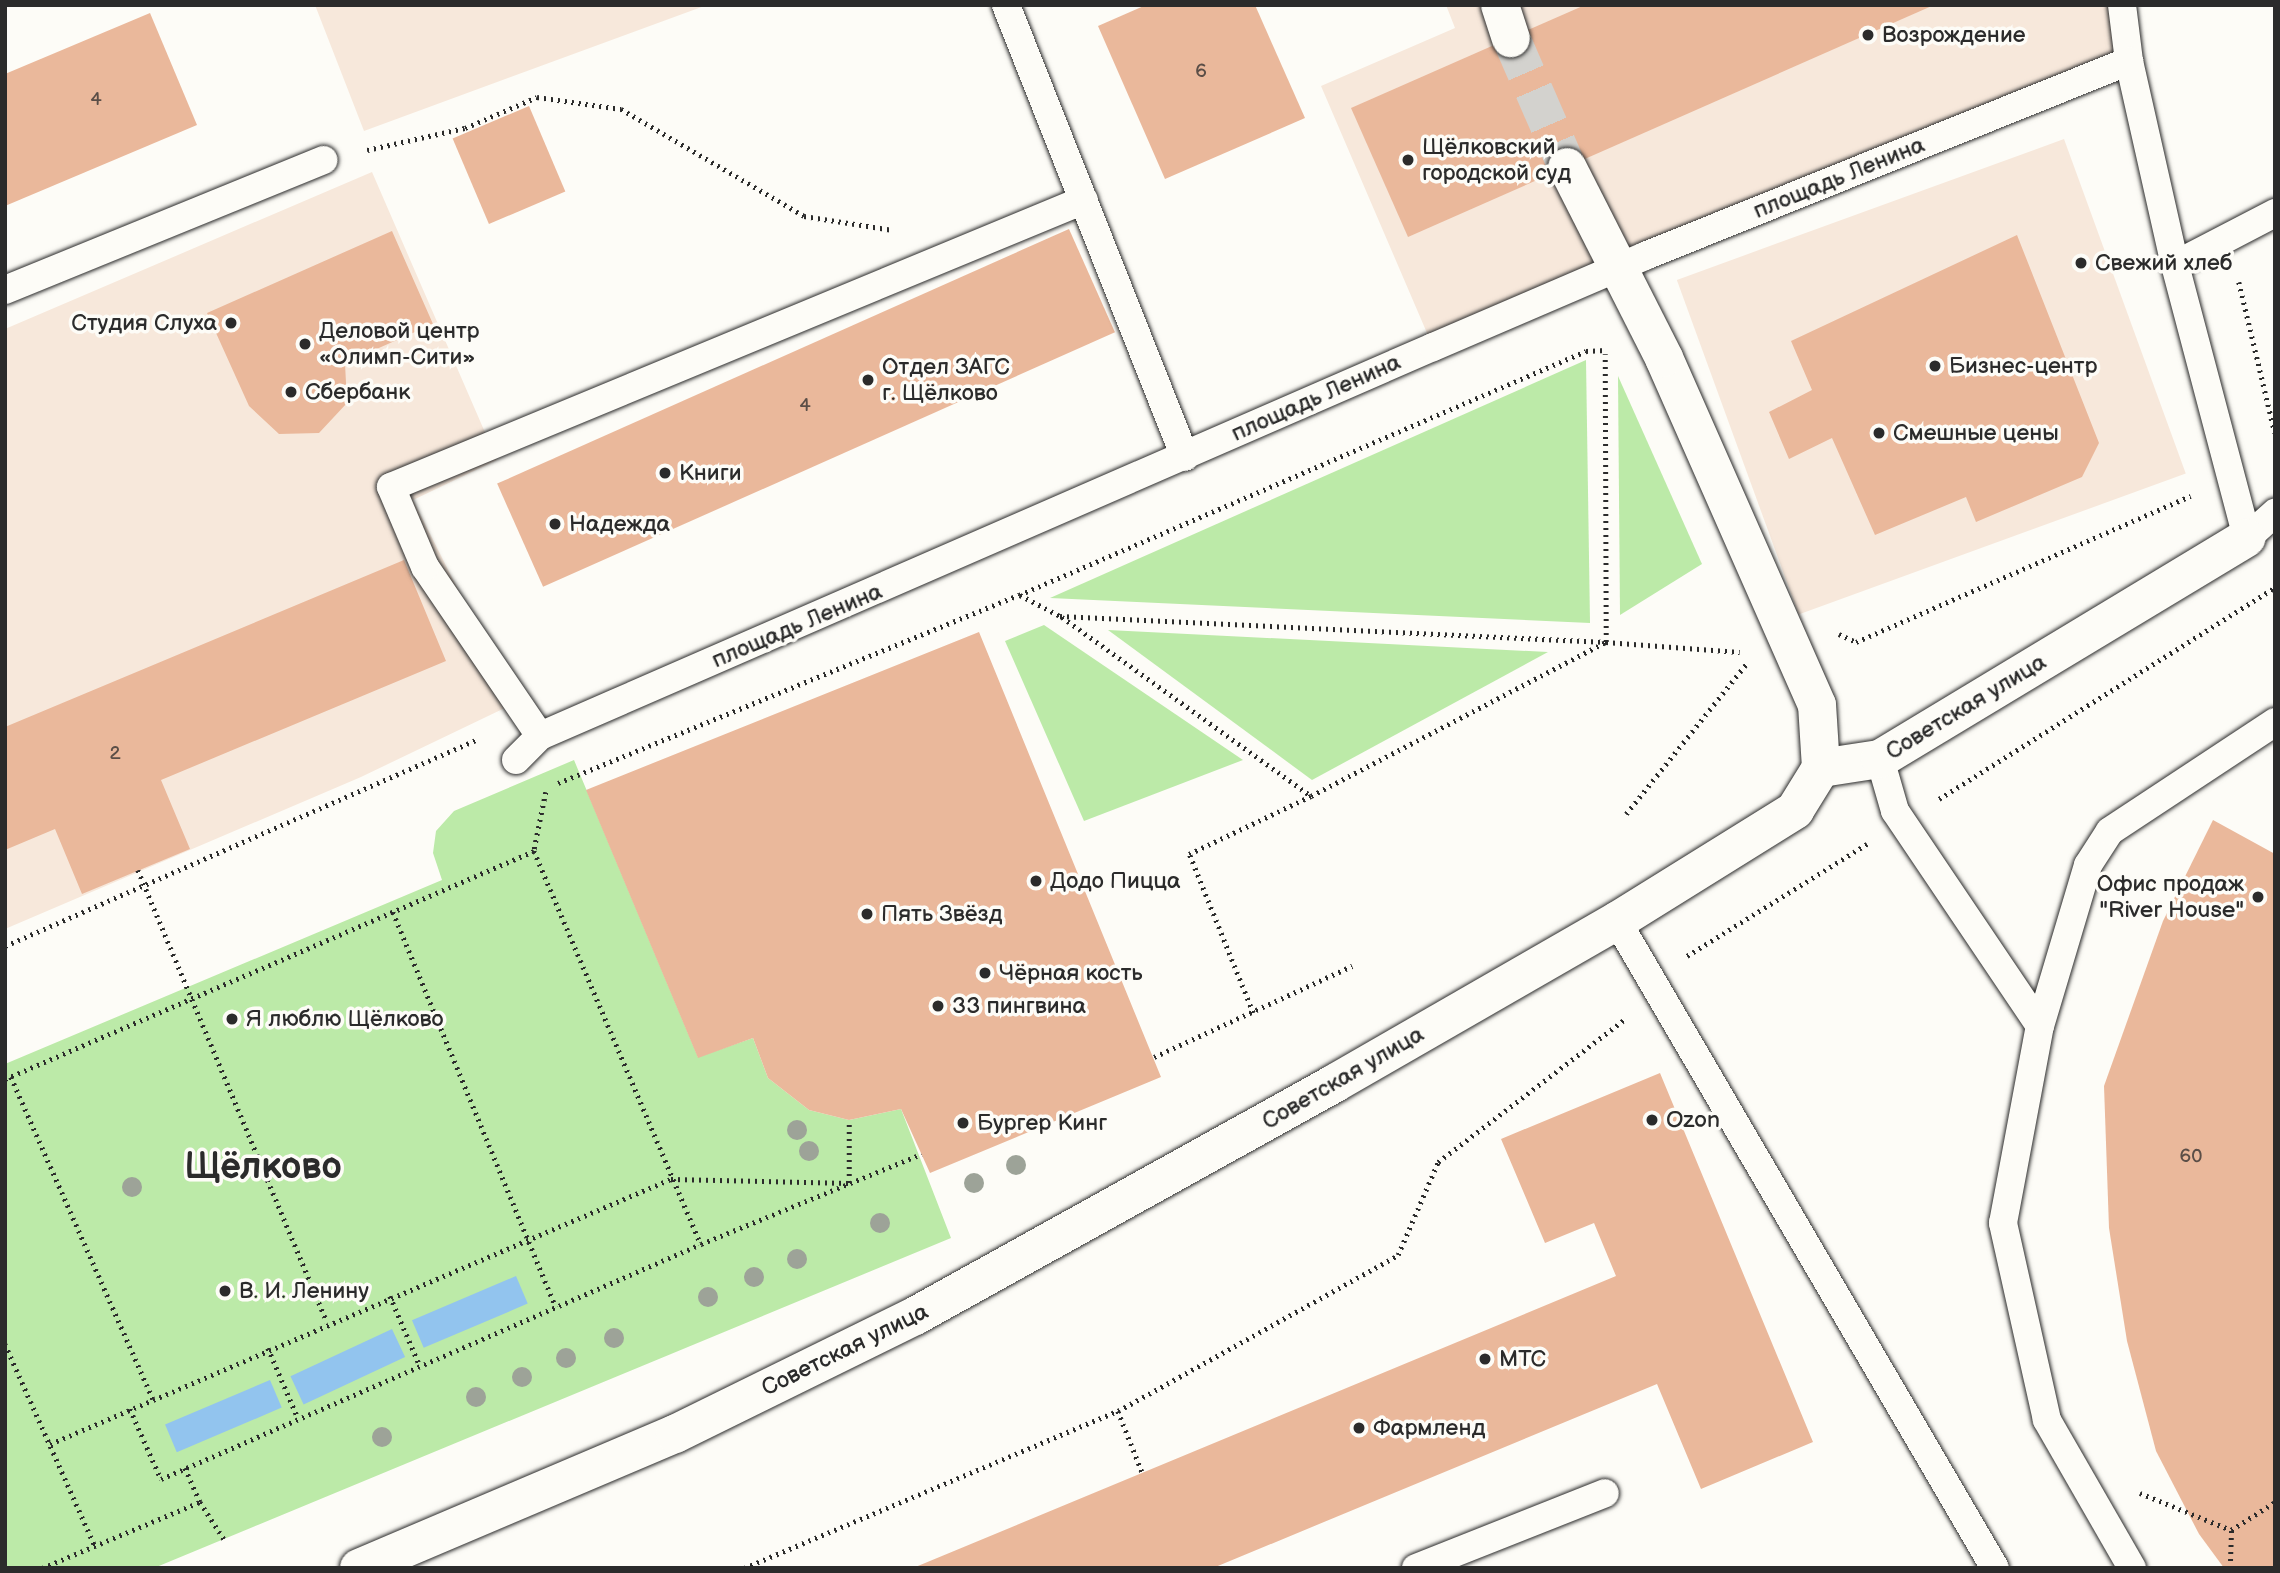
<!DOCTYPE html>
<html>
<head>
<meta charset="utf-8">
<style>
  body { margin:0 }
  #map { position:relative; width:2280px; height:1573px; overflow:hidden; background:#fdfcf7; font-family:"Balsamiq Sans",sans-serif }
  div>[style] { position:absolute }
  .built>* { inset:0; background:#f7e8db; transform-origin:0 0 }
  .green>* { inset:0; background:#bceaa8 }
  .water>* { inset:0; background:#92c4ee; transform-origin:0 0 }
  .building>* { inset:0; background:#eab89b; transform-origin:0 0 }
  .tertiary-tunnel>* { height:38px; margin-top:-19px; transform-origin:0; background:repeating-linear-gradient(90deg,#d3d2ce 0 38px,transparent 0 57px) }
  .path>* { height:4.5px; margin-top:-2.25px; transform-origin:0; background:repeating-linear-gradient(90deg,#2b2b2b 0 2px,transparent 0 7px) }
  .roads { filter:drop-shadow(0 0 2px #2b2b2b) drop-shadow(0 0 2px #2b2b2b) }
  .service>* { height:28px; margin:-14px; padding:0 14px; transform-origin:14px; border-radius:14px; background:#fdfcf7 }
  .minor>* { height:38px; margin:-19px; padding:0 19px; transform-origin:19px; border-radius:19px; background:#fdfcf7 }
  .tertiary>* { height:38px; margin:-19px; padding:0 19px; transform-origin:19px; border-radius:19px; background:#fdfcf7 }
  .trees>* { width:20px; height:20px; margin:-10px; border-radius:50%; background:#9da398 }
  .dots>* { width:19px; height:19px; translate:-50% -50%; box-sizing:border-box; border:4px solid #fdfcf7; border-radius:50% }
  span { translate:-50% -50%; white-space:nowrap; text-align:center; line-height:1.15; -webkit-text-stroke:7px #fdfcf7; paint-order:stroke }
  .number-label { font-size:19px; color:#5b4e47 }
  .number-label span { -webkit-text-stroke-width:0 }
  .poi-label { font-size:23px; color:#2b2b2b }
  .left { translate:0 -50%; text-align:left }
  .right { translate:-100% -50%; text-align:right }
  .street-label { font-size:23px; color:#2b2b2b }
  .town-label { font-size:37px; color:#2b2b2b; font-weight:700 }
  .frame { position:absolute; inset:0; border:7px solid #2b2b2b; pointer-events:none }
</style>
</head>
<body>
<div id="map">
  <div class="built">
    <i style="clip-path:polygon(315px 5px,707px 5px,364px 131px)"></i>
    <i style="clip-path:polygon(1446px 5px,2122px 5px,2129px 61px,1433px 347px,1321px 86px,1455px 28px)"></i>
    <i style="left:2064px;top:139px;width:356px;height:412px;rotate:70deg"></i>
    <i style="clip-path:polygon(372px 172px,497px 460px,413px 500px,515px 703px,361px 777px,5px 929px,5px 329px)"></i>
  </div>
  <div class="green">
    <i style="clip-path:polygon(1586px 360px,1590px 623px,1050px 598px)"></i>
    <i style="clip-path:polygon(1618px 376px,1702px 564px,1620px 615px)"></i>
    <i style="clip-path:polygon(1044px 625px,1243px 760px,1084px 821px,1005px 641px)"></i>
    <i style="clip-path:polygon(1108px 630px,1548px 652px,1312px 780px)"></i>
    <i style="clip-path:polygon(574px 760px,698px 1057px,753px 1038px,768px 1078px,809px 1110px,849px 1120px,901px 1109px,951px 1238px,154px 1568px,5px 1568px,5px 1064px,442px 880px,433px 853px,436px 831px,454px 811px)"></i>
  </div>
  <div class="water">
    <i style="left:516px;top:1276px;width:30px;height:113px;rotate:67deg"></i>
    <i style="left:392px;top:1329px;width:31px;height:112px;rotate:65deg"></i>
    <i style="left:270px;top:1380px;width:30px;height:114px;rotate:67deg"></i>
  </div>
  <div class="building">
    <i style="clip-path:polygon(1146px 5px,1255px 5px,1305px 118px,1165px 179px,1098px 26px)"></i>
    <i style="clip-path:polygon(1585px 5px,1934px 5px,1408px 237px,1351px 108px)"></i>
    <i style="clip-path:polygon(150px 13px,197px 125px,5px 206px,5px 74px)"></i>
    <i style="left:529px;top:106px;width:93px;height:83px;rotate:67deg"></i>
    <i style="left:1069px;top:229px;width:113px;height:626px;rotate:66deg"></i>
    <i style="clip-path:polygon(392px 231px,433px 324px,345px 363px,347px 403px,319px 433px,279px 434px,249px 406px,207px 313px)"></i>
    <i style="clip-path:polygon(2017px 235px,2099px 443px,2082px 477px,1976px 522px,1966px 497px,1875px 535px,1832px 438px,1789px 459px,1769px 412px,1812px 390px,1791px 341px)"></i>
    <i style="clip-path:polygon(404px 560px,446px 661px,161px 780px,190px 849px,82px 894px,55px 829px,5px 850px,5px 727px)"></i>
    <i style="clip-path:polygon(979px 632px,1161px 1077px,930px 1173px,901px 1109px,849px 1120px,809px 1110px,768px 1078px,753px 1038px,698px 1058px,586px 790px)"></i>
    <i style="clip-path:polygon(2213px 820px,2275px 854px,2275px 1568px,2224px 1568px,2199px 1534px,2156px 1451px,2127px 1341px,2109px 1228px,2104px 1086px,2163px 921px)"></i>
    <i style="clip-path:polygon(1660px 1073px,1813px 1442px,1701px 1489px,1657px 1384px,1213px 1568px,913px 1568px,1616px 1276px,1594px 1223px,1545px 1243px,1501px 1139px)"></i>
  </div>
  <div class="tertiary-tunnel">
    <i style="left:1511px;top:38px;width:141px;rotate:66.5deg"></i>
  </div>
  <div class="path">
    <i style="left:367px;top:150px;width:100px;rotate:-12.7deg"></i>
    <i style="left:465px;top:128px;width:78px;rotate:-23.3deg"></i>
    <i style="left:537px;top:97px;width:85px;rotate:8.1deg"></i>
    <i style="left:621px;top:109px;width:212px;rotate:30.3deg"></i>
    <i style="left:804px;top:216px;width:90px;rotate:8.9deg"></i>
    <i style="left:2239px;top:282px;width:155px;rotate:76.6deg"></i>
    <i style="left:1020px;top:595px;width:45px;rotate:27.7deg"></i>
    <i style="left:1060px;top:616px;width:547px;rotate:2.73deg"></i>
    <i style="left:1606px;top:642px;width:134px;rotate:4.3deg"></i>
    <i style="left:1062px;top:617px;width:307px;rotate:35.7deg"></i>
    <i style="left:1839px;top:634px;width:19px;rotate:25deg"></i>
    <i style="left:1856px;top:642px;width:365px;rotate:-23.6deg"></i>
    <i style="left:558px;top:783px;width:498px;rotate:-22.2deg"></i>
    <i style="left:1019px;top:595px;width:617px;rotate:-23.28deg"></i>
    <i style="left:1586px;top:351px;width:20px;rotate:-3deg"></i>
    <i style="left:546px;top:792px;width:60px;rotate:101.5deg"></i>
    <i style="left:534px;top:851px;width:427px;rotate:67deg"></i>
    <i style="left:1939px;top:799px;width:397px;rotate:-32.2deg"></i>
    <i style="left:1626px;top:814px;width:192px;rotate:-51.3deg"></i>
    <i style="left:138px;top:870px;width:490px;rotate:67.3deg"></i>
    <i style="left:393px;top:912px;width:427px;rotate:67.6deg"></i>
    <i style="left:5px;top:946px;width:514px;rotate:-23.62deg"></i>
    <i style="left:1687px;top:956px;width:212px;rotate:-31.9deg"></i>
    <i style="left:1253px;top:1013px;width:171px;rotate:-111.9deg"></i>
    <i style="left:1189px;top:854px;width:135px;rotate:-25.4deg"></i>
    <i style="left:1311px;top:796px;width:333px;rotate:-27.6deg"></i>
    <i style="left:1606px;top:642px;width:288px;rotate:-90.2deg"></i>
    <i style="left:1154px;top:1057px;width:218px;rotate:-24.7deg"></i>
    <i style="left:11px;top:1077px;width:352px;rotate:66.2deg"></i>
    <i style="left:5px;top:1079px;width:576px;rotate:-23.32deg"></i>
    <i style="left:390px;top:1296px;width:76px;rotate:66.8deg"></i>
    <i style="left:5px;top:1344px;width:221px;rotate:66deg"></i>
    <i style="left:268px;top:1348px;width:76px;rotate:66.8deg"></i>
    <i style="left:130px;top:1409px;width:77px;rotate:66.1deg"></i>
    <i style="left:161px;top:1479px;width:589px;rotate:-23.52deg"></i>
    <i style="left:701px;top:1244px;width:238px;rotate:-22.2deg"></i>
    <i style="left:1118px;top:1411px;width:68px;rotate:68.4deg"></i>
    <i style="left:50px;top:1444px;width:675px;rotate:-23.11deg"></i>
    <i style="left:671px;top:1179px;width:178px;rotate:1.3deg"></i>
    <i style="left:849px;top:1183px;width:63px;rotate:-90deg"></i>
    <i style="left:185px;top:1468px;width:37px;rotate:66deg"></i>
    <i style="left:200px;top:1502px;width:44px;rotate:57deg"></i>
    <i style="left:2140px;top:1493px;width:98px;rotate:22.1deg"></i>
    <i style="left:2231px;top:1530px;width:52px;rotate:-32.5deg"></i>
    <i style="left:42px;top:1568px;width:171px;rotate:-22.7deg"></i>
    <i style="left:744px;top:1568px;width:406px;rotate:-22.8deg"></i>
    <i style="left:1118px;top:1411px;width:321px;rotate:-29.1deg"></i>
    <i style="left:1398px;top:1255px;width:101px;rotate:-66.7deg"></i>
    <i style="left:1438px;top:1162px;width:235px;rotate:-37.4deg"></i>
    <i style="left:2230px;top:1568px;width:38px;rotate:-88deg"></i>
  </div>
  <div class="roads">
    <div class="service">
      <i style="left:1006px;top:5px;width:486px;rotate:68.4deg"></i>
      <i style="left:2122px;top:5px;width:56px;rotate:82.9deg"></i>
      <i style="left:2129px;top:61px;width:209px;rotate:77.3deg"></i>
      <i style="left:2175px;top:265px;width:282px;rotate:75.2deg"></i>
      <i style="left:2247px;top:538px;width:38px;rotate:-42deg"></i>
      <i style="left:2175px;top:265px;width:113px;rotate:-27.5deg"></i>
      <i style="left:5px;top:290px;width:344px;rotate:-22.2deg"></i>
      <i style="left:540px;top:736px;width:204px;rotate:-124.2deg"></i>
      <i style="left:425px;top:567px;width:87px;rotate:-113deg"></i>
      <i style="left:391px;top:487px;width:750px;rotate:-22.5deg"></i>
      <i style="left:1880px;top:759px;width:54px;rotate:73.9deg"></i>
      <i style="left:1895px;top:811px;width:259px;rotate:56deg"></i>
      <i style="left:516px;top:760px;width:34px;rotate:-45deg"></i>
      <i style="left:540px;top:736px;width:974px;rotate:-23.54deg"></i>
      <i style="left:1433px;top:347px;width:231px;rotate:-23.2deg"></i>
      <i style="left:1645px;top:256px;width:522px;rotate:-21.94deg"></i>
      <i style="left:1617px;top:921px;width:749px;rotate:59.71deg"></i>
      <i style="left:1416px;top:1568px;width:203px;rotate:-21.6deg"></i>
      <i style="left:2132px;top:1568px;width:171px;rotate:-119.9deg"></i>
      <i style="left:2047px;top:1420px;width:202px;rotate:-102.6deg"></i>
      <i style="left:2003px;top:1223px;width:200px;rotate:-79.4deg"></i>
      <i style="left:2040px;top:1026px;width:168px;rotate:-73.4deg"></i>
      <i style="left:2088px;top:865px;width:40px;rotate:-57.1deg"></i>
      <i style="left:2110px;top:831px;width:198px;rotate:-33.4deg"></i>
    </div>
    <div class="minor">
      <i style="left:1821px;top:768px;width:60px;rotate:-8.7deg"></i>
      <i style="left:1880px;top:759px;width:428px;rotate:-31.1deg"></i>
    </div>
    <div class="tertiary">
      <i style="left:1500px;top:5px;width:35px;rotate:72deg"></i>
      <i style="left:359px;top:1568px;width:343px;rotate:-23deg"></i>
      <i style="left:675px;top:1434px;width:267px;rotate:-26.2deg"></i>
      <i style="left:915px;top:1316px;width:480px;rotate:-29deg"></i>
      <i style="left:1335px;top:1083px;width:325px;rotate:-29.9deg"></i>
      <i style="left:1617px;top:921px;width:210px;rotate:-31.9deg"></i>
      <i style="left:1795px;top:810px;width:49px;rotate:-58.2deg"></i>
      <i style="left:1821px;top:768px;width:63px;rotate:-93.6deg"></i>
      <i style="left:1817px;top:705px;width:379px;rotate:-113.8deg"></i>
      <i style="left:1664px;top:358px;width:214px;rotate:-116.9deg"></i>
    </div>
  </div>
  <div class="trees">
    <i style="left:797px;top:1130px"></i>
    <i style="left:809px;top:1151px"></i>
    <i style="left:1016px;top:1165px"></i>
    <i style="left:974px;top:1183px"></i>
    <i style="left:132px;top:1187px"></i>
    <i style="left:880px;top:1223px"></i>
    <i style="left:797px;top:1259px"></i>
    <i style="left:754px;top:1277px"></i>
    <i style="left:708px;top:1297px"></i>
    <i style="left:614px;top:1338px"></i>
    <i style="left:566px;top:1358px"></i>
    <i style="left:522px;top:1377px"></i>
    <i style="left:476px;top:1397px"></i>
    <i style="left:382px;top:1437px"></i>
  </div>
  <div class="dots">
    <i style="left:1868px;top:35px;background:#2b2b2b"></i>
    <i style="left:1408px;top:160px;background:#2b2b2b"></i>
    <i style="left:2081px;top:263px;background:#2b2b2b"></i>
    <i style="left:231px;top:323px;background:#2b2b2b"></i>
    <i style="left:305px;top:344px;background:#2b2b2b"></i>
    <i style="left:1935px;top:366px;background:#2b2b2b"></i>
    <i style="left:868px;top:380px;background:#2b2b2b"></i>
    <i style="left:291px;top:392px;background:#2b2b2b"></i>
    <i style="left:1879px;top:433px;background:#2b2b2b"></i>
    <i style="left:665px;top:473px;background:#2b2b2b"></i>
    <i style="left:555px;top:524px;background:#2b2b2b"></i>
    <i style="left:1036px;top:881px;background:#2b2b2b"></i>
    <i style="left:2258px;top:897px;background:#2b2b2b"></i>
    <i style="left:867px;top:914px;background:#2b2b2b"></i>
    <i style="left:985px;top:973px;background:#2b2b2b"></i>
    <i style="left:938px;top:1006px;background:#2b2b2b"></i>
    <i style="left:232px;top:1019px;background:#2b2b2b"></i>
    <i style="left:1652px;top:1120px;background:#2b2b2b"></i>
    <i style="left:963px;top:1123px;background:#2b2b2b"></i>
    <i style="left:225px;top:1291px;background:#2b2b2b"></i>
    <i style="left:1485px;top:1359px;background:#2b2b2b"></i>
    <i style="left:1359px;top:1428px;background:#2b2b2b"></i>
  </div>
  <div class="number-label">
    <span style="left:1201px;top:72px">6</span>
    <span style="left:96px;top:100px">4</span>
    <span style="left:805px;top:406px">4</span>
    <span style="left:115px;top:754px">2</span>
    <span style="left:2191px;top:1157px">60</span>
  </div>
  <div class="poi-label">
    <span class="left" style="left:1882px;top:35px">Возрождение</span>
    <span class="left" style="left:1422px;top:160px">Щёлковский<br>городской суд</span>
    <span class="left" style="left:2095px;top:263px">Свежий хлеб</span>
    <span class="right" style="left:217px;top:323px">Студия Слуха</span>
    <span class="left" style="left:319px;top:344px">Деловой центр<br>«Олимп-Сити»</span>
    <span class="left" style="left:1949px;top:366px">Бизнес-центр</span>
    <span class="left" style="left:882px;top:380px">Отдел ЗАГС<br>г. Щёлково</span>
    <span class="left" style="left:305px;top:392px">Сбербанк</span>
    <span class="left" style="left:1893px;top:433px">Смешные цены</span>
    <span class="left" style="left:679px;top:473px">Книги</span>
    <span class="left" style="left:569px;top:524px">Надежда</span>
    <span class="left" style="left:1050px;top:881px">Додо Пицца</span>
    <span class="right" style="left:2244px;top:897px">Офис продаж<br>"River House"</span>
    <span class="left" style="left:881px;top:914px">Пять Звёзд</span>
    <span class="left" style="left:999px;top:973px">Чёрная кость</span>
    <span class="left" style="left:952px;top:1006px">33 пингвина</span>
    <span class="left" style="left:246px;top:1019px">Я люблю Щёлково</span>
    <span class="left" style="left:1666px;top:1120px">Ozon</span>
    <span class="left" style="left:977px;top:1123px">Бургер Кинг</span>
    <span class="left" style="left:239px;top:1291px">В. И. Ленину</span>
    <span class="left" style="left:1499px;top:1359px">МТС</span>
    <span class="left" style="left:1373px;top:1428px">Фармленд</span>
  </div>
  <div class="street-label">
    <span style="left:1839px;top:178px;rotate:-22deg">площадь Ленина</span>
    <span style="left:1316px;top:398px;rotate:-24deg">площадь Ленина</span>
    <span style="left:797px;top:626px;rotate:-23deg">площадь Ленина</span>
    <span style="left:1966px;top:707px;rotate:-31deg">Советская улица</span>
    <span style="left:1343px;top:1078px;rotate:-30deg">Советская улица</span>
    <span style="left:845px;top:1350px;rotate:-26deg">Советская улица</span>
  </div>
  <div class="town-label">
    <span style="left:263px;top:1167px">Щёлково</span>
  </div>
  <div class="frame"></div>
</div>
</body>
</html>
